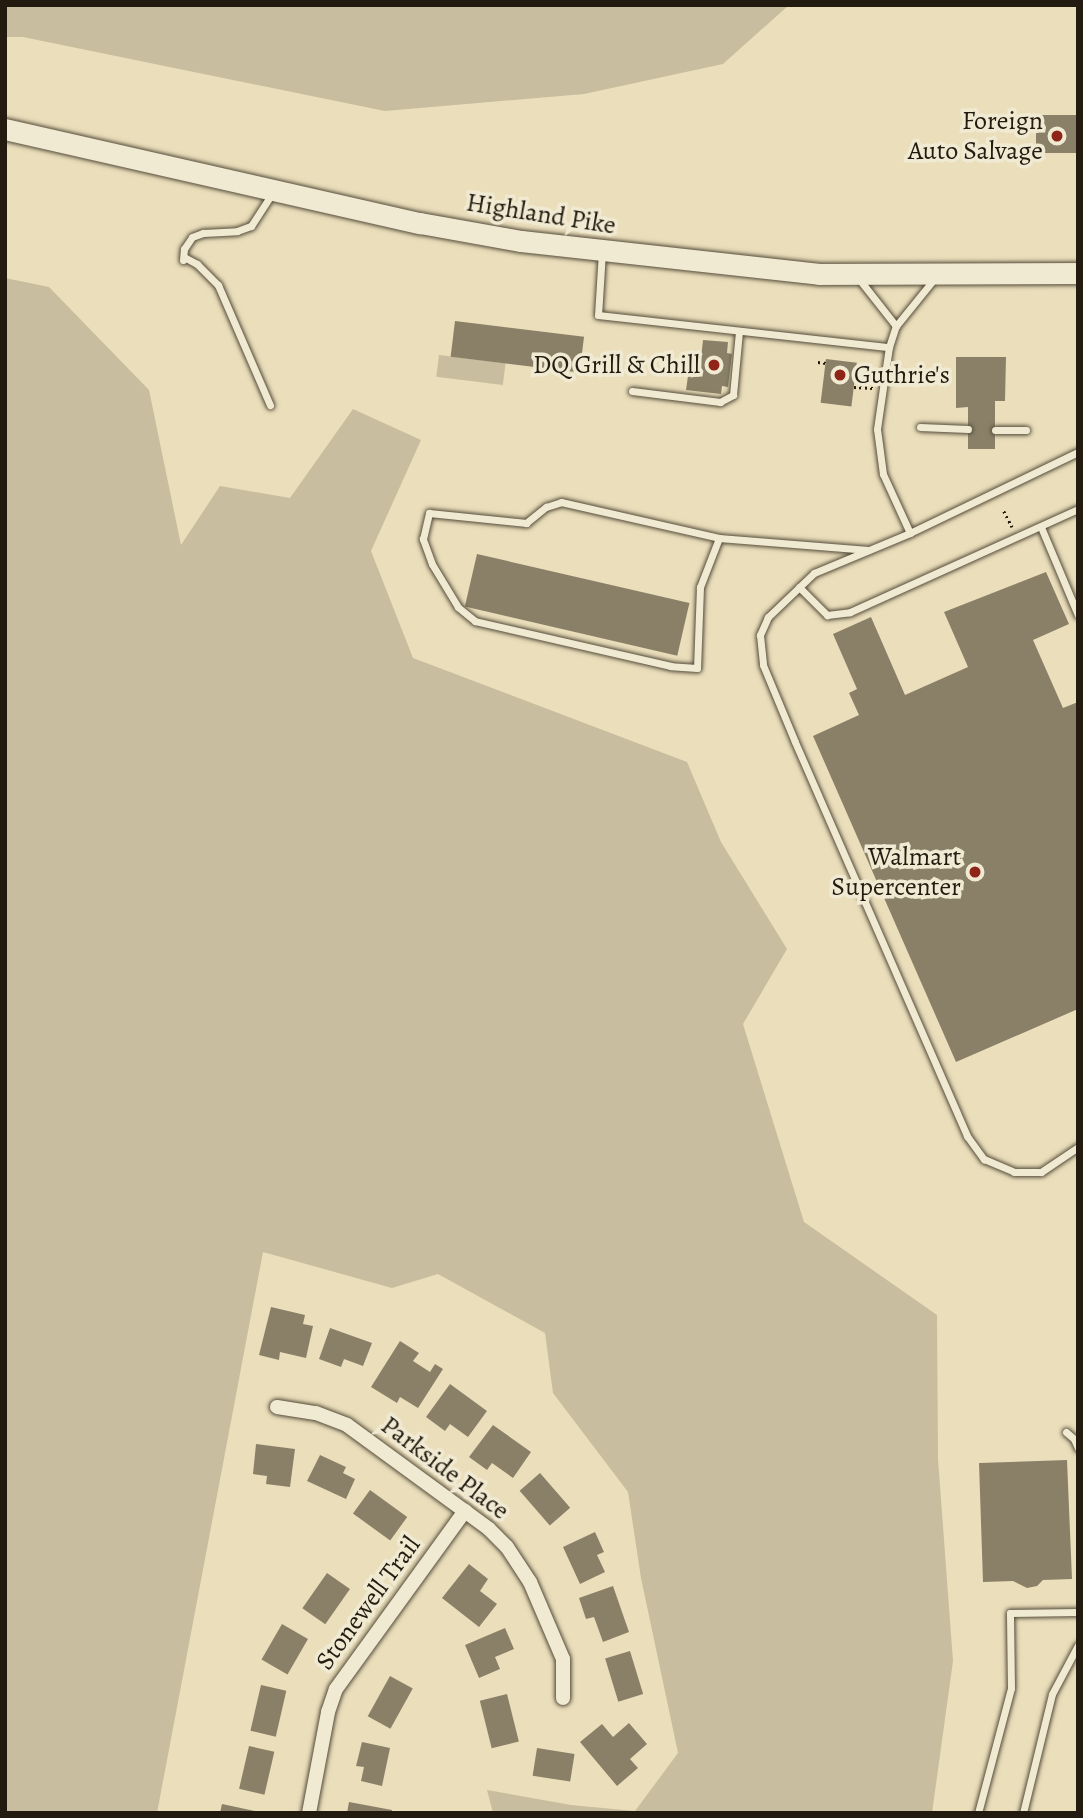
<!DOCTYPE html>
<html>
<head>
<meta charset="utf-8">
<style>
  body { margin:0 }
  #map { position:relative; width:1083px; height:1818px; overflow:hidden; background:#eadebb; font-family:Alegreya,serif }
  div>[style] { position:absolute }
  .green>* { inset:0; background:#c8bd9e; transform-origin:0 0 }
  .building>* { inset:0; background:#8a8068; transform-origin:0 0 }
  .path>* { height:2.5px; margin-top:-1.25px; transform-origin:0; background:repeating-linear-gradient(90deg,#231b0f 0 2px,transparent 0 5.5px) }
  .roads { filter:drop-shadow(0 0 2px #554c3a) drop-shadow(0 0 2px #554c3a) }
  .service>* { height:7px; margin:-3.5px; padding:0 3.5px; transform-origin:3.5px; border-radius:3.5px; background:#f1ead3 }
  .minor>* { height:14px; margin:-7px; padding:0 7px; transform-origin:7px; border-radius:7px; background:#f1ead3 }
  .secondary>* { height:21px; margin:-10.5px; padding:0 10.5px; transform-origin:10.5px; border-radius:10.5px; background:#f1ead3 }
  .dots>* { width:19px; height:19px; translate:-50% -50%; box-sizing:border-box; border:4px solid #f1ead3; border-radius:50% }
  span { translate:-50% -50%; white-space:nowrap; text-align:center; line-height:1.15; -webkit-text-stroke:7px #f1ead3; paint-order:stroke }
  .poi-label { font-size:26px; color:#231b0f }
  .right { translate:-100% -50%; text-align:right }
  .left { translate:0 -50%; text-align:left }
  .street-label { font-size:26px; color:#231b0f }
  .frame { position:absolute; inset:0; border:7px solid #231b0f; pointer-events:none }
</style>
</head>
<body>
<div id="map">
  <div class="green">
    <i style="clip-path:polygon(5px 5px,789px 5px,723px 64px,584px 94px,385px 111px,23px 37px,5px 37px)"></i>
    <i style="clip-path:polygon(5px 278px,49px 287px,149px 390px,181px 545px,220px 486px,290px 498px,353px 409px,421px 440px,371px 551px,413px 658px,687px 762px,721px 842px,787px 949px,743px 1024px,804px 1222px,937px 1315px,938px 1459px,953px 1661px,932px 1813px,493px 1813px,487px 1790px,571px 1805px,635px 1811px,678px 1753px,641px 1578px,628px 1492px,553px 1393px,545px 1333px,438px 1274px,392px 1288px,263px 1252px,157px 1813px,5px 1813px)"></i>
    <i style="left:439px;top:355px;width:67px;height:22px;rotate:7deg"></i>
  </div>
  <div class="building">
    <i style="left:1078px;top:115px;width:38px;height:42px;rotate:90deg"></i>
    <i style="left:455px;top:321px;width:130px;height:36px;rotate:7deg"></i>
    <i style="clip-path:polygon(703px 340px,728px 342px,727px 353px,732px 354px,728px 387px,722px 386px,721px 394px,686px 390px,688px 376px,699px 377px)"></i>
    <i style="clip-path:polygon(956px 357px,1006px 357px,1005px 401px,995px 401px,995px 449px,968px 449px,968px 407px,956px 408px)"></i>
    <i style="left:826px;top:359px;width:31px;height:44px;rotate:7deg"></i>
    <i style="left:477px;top:554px;width:218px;height:54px;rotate:13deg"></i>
    <i style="clip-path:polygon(1046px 572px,1069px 624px,1033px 640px,1063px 708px,1078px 702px,1078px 1009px,956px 1062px,813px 736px,859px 715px,849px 693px,857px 689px,833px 634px,871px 617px,905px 695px,968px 667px,944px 612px)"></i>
    <i style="clip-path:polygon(271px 1307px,305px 1315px,303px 1324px,313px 1326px,306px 1358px,280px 1352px,279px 1360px,259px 1355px)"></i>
    <i style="clip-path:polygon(330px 1328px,372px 1343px,363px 1366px,344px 1359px,341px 1367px,319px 1359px)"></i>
    <i style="clip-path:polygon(400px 1341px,419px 1353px,413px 1361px,430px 1372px,435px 1364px,443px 1369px,418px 1408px,400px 1397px,397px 1403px,371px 1387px)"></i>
    <i style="clip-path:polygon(450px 1384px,487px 1411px,468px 1437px,450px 1424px,445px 1431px,426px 1417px)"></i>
    <i style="clip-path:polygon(493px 1425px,531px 1452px,513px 1478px,492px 1463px,487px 1470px,469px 1457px)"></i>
    <i style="clip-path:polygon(256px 1444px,295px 1449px,290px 1487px,266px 1484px,267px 1476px,253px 1474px)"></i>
    <i style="clip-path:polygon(320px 1455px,346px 1467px,343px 1473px,355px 1479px,346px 1499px,307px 1481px)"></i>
    <i style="clip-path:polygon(1067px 1460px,1072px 1579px,1043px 1580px,1037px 1586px,1027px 1588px,1013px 1581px,983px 1582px,979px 1463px)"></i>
    <i style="left:540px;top:1473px;width:46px;height:27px;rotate:49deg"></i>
    <i style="left:370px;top:1490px;width:46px;height:29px;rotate:36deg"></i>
    <i style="clip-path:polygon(595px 1532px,604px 1552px,597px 1555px,605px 1572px,580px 1584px,563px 1547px)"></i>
    <i style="clip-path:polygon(469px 1564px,488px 1579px,480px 1591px,497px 1604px,479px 1627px,442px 1598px)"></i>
    <i style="left:327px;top:1573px;width:28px;height:43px;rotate:35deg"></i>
    <i style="clip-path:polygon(613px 1586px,629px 1632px,603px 1642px,594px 1617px,586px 1619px,579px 1598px)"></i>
    <i style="left:282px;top:1624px;width:30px;height:41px;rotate:30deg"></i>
    <i style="clip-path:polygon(505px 1628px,514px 1649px,495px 1657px,500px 1669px,479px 1678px,465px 1645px)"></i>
    <i style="left:630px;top:1651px;width:45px;height:26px;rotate:73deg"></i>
    <i style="left:390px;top:1676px;width:26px;height:46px;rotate:29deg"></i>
    <i style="left:261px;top:1685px;width:26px;height:47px;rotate:13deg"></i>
    <i style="left:507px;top:1694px;width:49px;height:28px;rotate:76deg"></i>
    <i style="clip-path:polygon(629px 1723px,647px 1744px,630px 1759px,638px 1768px,617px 1786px,580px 1742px,602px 1724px,613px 1737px)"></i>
    <i style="clip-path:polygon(362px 1742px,390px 1748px,382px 1786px,361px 1781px,364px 1767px,356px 1766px)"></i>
    <i style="left:249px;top:1746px;width:26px;height:44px;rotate:13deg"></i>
    <i style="left:537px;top:1748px;width:38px;height:28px;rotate:9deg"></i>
    <i style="clip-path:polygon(349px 1802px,392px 1810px,392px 1813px,347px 1813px)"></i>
    <i style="clip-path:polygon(222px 1804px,259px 1812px,259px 1813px,220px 1813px)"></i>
  </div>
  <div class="path">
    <i style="left:818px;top:362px;width:8px;rotate:7deg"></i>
    <i style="left:854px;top:387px;width:19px;rotate:3deg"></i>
    <i style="left:1004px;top:511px;width:18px;rotate:63deg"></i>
  </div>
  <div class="roads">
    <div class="service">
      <i style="left:602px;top:252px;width:63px;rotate:93.6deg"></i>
      <i style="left:598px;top:315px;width:293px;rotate:6.3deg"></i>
      <i style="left:184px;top:257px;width:15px;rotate:28deg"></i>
      <i style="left:197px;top:264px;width:30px;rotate:45deg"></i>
      <i style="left:218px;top:285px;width:131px;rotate:66.6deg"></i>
      <i style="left:183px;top:260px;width:11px;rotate:-85deg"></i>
      <i style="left:184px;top:249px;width:14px;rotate:-56deg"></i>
      <i style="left:192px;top:237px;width:12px;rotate:-20deg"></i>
      <i style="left:203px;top:233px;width:34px;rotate:-3deg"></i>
      <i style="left:237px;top:231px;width:15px;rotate:-20deg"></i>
      <i style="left:251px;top:226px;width:38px;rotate:-57deg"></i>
      <i style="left:859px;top:279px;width:60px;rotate:51.8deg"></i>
      <i style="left:632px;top:391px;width:89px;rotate:7.1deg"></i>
      <i style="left:720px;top:402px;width:15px;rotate:-28deg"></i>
      <i style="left:733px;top:395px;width:64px;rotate:-84.6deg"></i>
      <i style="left:920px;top:427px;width:48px;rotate:2.4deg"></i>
      <i style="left:995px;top:430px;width:31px"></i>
      <i style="left:1078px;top:452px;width:187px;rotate:154.3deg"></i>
      <i style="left:910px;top:533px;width:104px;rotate:157.4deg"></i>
      <i style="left:814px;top:573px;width:64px;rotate:136.3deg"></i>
      <i style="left:768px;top:617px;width:20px;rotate:114deg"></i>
      <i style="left:760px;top:635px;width:30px;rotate:84deg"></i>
      <i style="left:763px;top:665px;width:83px;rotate:67.4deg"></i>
      <i style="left:795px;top:742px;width:430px;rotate:66.4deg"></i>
      <i style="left:967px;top:1136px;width:29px;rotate:54deg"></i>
      <i style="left:984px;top:1159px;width:33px;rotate:23deg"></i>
      <i style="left:1014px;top:1172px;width:27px"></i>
      <i style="left:1041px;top:1172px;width:45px;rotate:-34deg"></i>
      <i style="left:1041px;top:527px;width:95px;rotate:67.2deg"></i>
      <i style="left:910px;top:533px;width:65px;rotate:-114.6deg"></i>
      <i style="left:883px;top:474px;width:45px;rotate:-97.6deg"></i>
      <i style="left:877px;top:429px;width:83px;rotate:-81.7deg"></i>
      <i style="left:889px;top:347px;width:22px;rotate:-72deg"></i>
      <i style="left:896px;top:326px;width:60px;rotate:-51deg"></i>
      <i style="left:719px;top:538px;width:53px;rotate:111.2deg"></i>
      <i style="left:700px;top:587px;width:81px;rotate:92.1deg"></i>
      <i style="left:697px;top:668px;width:26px;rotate:-176deg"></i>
      <i style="left:671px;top:666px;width:201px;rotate:-167.1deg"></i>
      <i style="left:475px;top:621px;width:22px;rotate:-141deg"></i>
      <i style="left:458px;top:607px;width:50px;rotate:-121.2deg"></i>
      <i style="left:432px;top:564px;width:27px;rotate:-110deg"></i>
      <i style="left:423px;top:539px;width:27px;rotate:-77deg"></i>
      <i style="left:429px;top:513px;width:98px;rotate:5.9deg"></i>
      <i style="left:526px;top:523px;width:26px;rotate:-39deg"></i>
      <i style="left:546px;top:507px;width:16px;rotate:-18deg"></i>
      <i style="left:561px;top:502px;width:162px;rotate:12.8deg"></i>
      <i style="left:719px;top:538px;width:150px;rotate:4.6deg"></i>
      <i style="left:799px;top:587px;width:40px;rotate:45deg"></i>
      <i style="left:827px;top:615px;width:23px;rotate:-7deg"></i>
      <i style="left:850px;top:612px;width:250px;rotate:-24.3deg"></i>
      <i style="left:1066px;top:1432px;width:11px;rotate:41deg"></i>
      <i style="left:1074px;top:1439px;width:10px;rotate:66deg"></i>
      <i style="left:978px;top:1813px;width:129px;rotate:-75.2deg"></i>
      <i style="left:1011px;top:1688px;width:75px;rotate:-90.8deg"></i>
      <i style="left:1010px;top:1613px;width:68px;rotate:-0.8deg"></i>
      <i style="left:1023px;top:1813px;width:122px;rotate:-76.3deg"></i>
      <i style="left:1052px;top:1694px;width:55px;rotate:-62deg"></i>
    </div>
    <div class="minor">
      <i style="left:277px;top:1407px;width:39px;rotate:9deg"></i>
      <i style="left:316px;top:1413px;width:33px;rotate:21deg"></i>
      <i style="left:347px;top:1425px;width:176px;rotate:36.2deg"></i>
      <i style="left:489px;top:1529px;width:25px;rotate:45deg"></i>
      <i style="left:507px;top:1547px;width:42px;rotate:56.7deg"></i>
      <i style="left:530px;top:1582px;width:84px;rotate:66.8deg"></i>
      <i style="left:563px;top:1659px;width:39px;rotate:90deg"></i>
      <i style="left:309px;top:1813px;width:103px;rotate:-79.3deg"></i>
      <i style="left:328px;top:1712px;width:24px;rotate:-71deg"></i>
      <i style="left:336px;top:1689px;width:220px;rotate:-54.1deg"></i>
    </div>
    <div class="secondary">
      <i style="left:5px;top:129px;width:426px;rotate:12.8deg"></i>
      <i style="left:420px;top:223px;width:103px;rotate:10.1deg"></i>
      <i style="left:521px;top:241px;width:300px;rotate:6.3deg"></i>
      <i style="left:819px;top:274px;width:259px;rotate:-0.2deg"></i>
    </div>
  </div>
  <div class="dots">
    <i style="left:1057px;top:136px;background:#8f2418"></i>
    <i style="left:714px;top:365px;background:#8f2418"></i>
    <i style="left:840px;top:375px;background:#8f2418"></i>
    <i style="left:975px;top:872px;background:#8f2418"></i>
  </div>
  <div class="poi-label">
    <span class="right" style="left:1043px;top:136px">Foreign<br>Auto Salvage</span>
    <span class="right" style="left:700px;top:365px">DQ Grill &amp; Chill</span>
    <span class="left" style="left:854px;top:375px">Guthrie's</span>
    <span class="right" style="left:961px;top:872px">Walmart<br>Supercenter</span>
  </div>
  <div class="street-label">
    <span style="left:541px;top:214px;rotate:9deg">Highland Pike</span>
    <span style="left:445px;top:1468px;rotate:37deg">Parkside Place</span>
    <span style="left:368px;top:1603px;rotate:-54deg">Stonewell Trail</span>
  </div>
  <div class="frame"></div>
</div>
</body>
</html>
